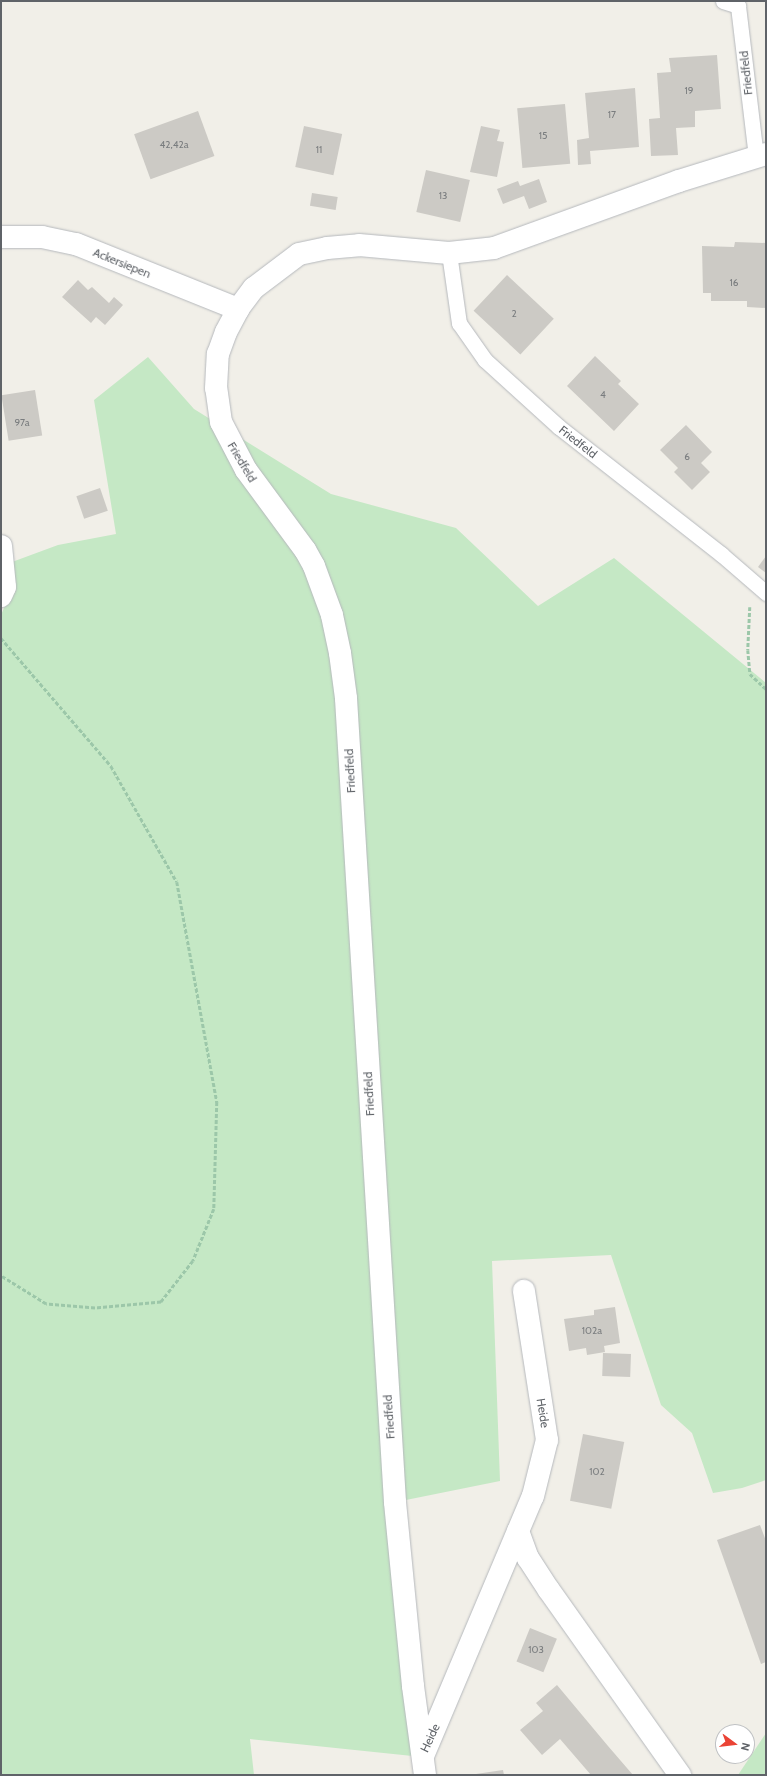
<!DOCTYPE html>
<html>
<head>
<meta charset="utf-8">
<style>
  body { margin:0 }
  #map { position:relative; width:767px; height:1776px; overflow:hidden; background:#f1efe8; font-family:Cabin,sans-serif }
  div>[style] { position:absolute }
  .green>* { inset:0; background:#c5e8c5 }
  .building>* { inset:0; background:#cccac5; transform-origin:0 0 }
  .path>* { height:2.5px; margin-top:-1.25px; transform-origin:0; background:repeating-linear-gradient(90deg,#9cc7a9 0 4px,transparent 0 6px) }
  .roads { filter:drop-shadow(0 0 1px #b5b8bc) drop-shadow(0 0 1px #b5b8bc) }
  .service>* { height:15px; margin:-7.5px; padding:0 7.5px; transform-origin:7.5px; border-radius:7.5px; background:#fff }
  .minor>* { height:22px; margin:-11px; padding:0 11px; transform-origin:11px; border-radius:11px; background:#fff }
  span { translate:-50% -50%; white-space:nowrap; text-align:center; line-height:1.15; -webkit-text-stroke:3px #fff; paint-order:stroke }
  .number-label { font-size:10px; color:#7a7d7f }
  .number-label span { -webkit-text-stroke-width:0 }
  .street-label { font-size:12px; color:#5f6368 }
  .frame { position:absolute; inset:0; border:2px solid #5f6368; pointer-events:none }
  .north { position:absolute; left:715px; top:1724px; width:40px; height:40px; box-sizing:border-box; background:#fff; border:1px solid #bfc1c3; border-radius:50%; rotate:105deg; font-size:11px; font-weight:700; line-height:16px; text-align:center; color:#5f6368 }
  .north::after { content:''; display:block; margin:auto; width:14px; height:18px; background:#ea4335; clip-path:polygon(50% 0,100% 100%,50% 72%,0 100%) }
</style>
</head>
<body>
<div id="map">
  <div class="green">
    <i style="clip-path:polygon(148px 357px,194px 409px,331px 494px,456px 528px,538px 606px,614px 558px,766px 683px,766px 1480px,742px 1488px,713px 1493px,692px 1433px,661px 1405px,611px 1255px,492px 1261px,500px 1481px,396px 1502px,422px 1757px,250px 1739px,254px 1775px,1px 1775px,1px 615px,11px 591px,12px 562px,58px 545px,116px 534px,94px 400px)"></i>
    <i style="clip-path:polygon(766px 1733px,766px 1775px,738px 1775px)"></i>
  </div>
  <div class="building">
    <i style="clip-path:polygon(717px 55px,721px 109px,695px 111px,695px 127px,676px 128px,678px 155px,651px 156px,649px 119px,660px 118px,657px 73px,671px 72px,669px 58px)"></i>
    <i style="clip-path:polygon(635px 88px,639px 147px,590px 151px,591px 164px,578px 165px,577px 140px,589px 138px,585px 93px)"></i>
    <i style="left:565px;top:104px;width:60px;height:48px;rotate:85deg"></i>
    <i style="left:198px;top:111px;width:48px;height:68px;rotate:70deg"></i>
    <i style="left:304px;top:126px;width:39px;height:42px;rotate:12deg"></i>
    <i style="clip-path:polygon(481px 126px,500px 130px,497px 141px,504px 142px,497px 177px,470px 172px)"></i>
    <i style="left:426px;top:170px;width:45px;height:43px;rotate:13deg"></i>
    <i style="clip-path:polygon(539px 179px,547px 202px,529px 209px,524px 196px,503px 204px,497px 189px,518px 181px,520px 186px)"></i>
    <i style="left:312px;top:193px;width:26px;height:13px;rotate:9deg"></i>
    <i style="clip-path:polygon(735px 242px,766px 243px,766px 308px,747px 307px,747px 301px,711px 301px,711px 293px,703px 293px,702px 246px,734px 247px)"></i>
    <i style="left:507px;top:275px;width:64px;height:49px;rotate:43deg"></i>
    <i style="clip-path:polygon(78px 280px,88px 290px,92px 287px,109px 303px,114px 297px,123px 305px,105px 325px,96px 317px,91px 323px,62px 297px)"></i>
    <i style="clip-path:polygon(595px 356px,621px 381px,618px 384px,639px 404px,614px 431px,567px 386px)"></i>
    <i style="left:35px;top:390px;width:46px;height:34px;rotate:81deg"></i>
    <i style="clip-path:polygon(686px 425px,712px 452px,701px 463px,710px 472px,692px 490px,674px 472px,678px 468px,660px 450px)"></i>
    <i style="left:100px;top:488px;width:24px;height:25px;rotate:71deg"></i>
    <i style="clip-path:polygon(766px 556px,766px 573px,758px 567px)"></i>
    <i style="clip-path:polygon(615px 1307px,620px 1343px,604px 1346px,605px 1352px,587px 1355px,586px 1348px,569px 1351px,564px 1319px,594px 1315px,594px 1310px)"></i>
    <i style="left:603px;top:1353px;width:28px;height:23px;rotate:2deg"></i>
    <i style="left:583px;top:1434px;width:42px;height:68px;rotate:11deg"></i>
    <i style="clip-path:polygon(760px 1525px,766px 1541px,766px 1662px,761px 1664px,717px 1540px)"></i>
    <i style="left:530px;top:1628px;width:29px;height:36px;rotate:22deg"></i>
    <i style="clip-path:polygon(557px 1685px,608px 1746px,633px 1775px,591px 1775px,560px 1739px,542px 1755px,520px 1730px,543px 1711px,536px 1703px)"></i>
    <i style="clip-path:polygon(503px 1770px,504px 1775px,476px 1775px,476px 1774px)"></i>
  </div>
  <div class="path">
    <i style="left:750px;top:607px;width:43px;rotate:92.7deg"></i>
    <i style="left:748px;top:650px;width:24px;rotate:85deg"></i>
    <i style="left:750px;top:674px;width:22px;rotate:43deg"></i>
    <i style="left:1px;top:638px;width:169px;rotate:49.3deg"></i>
    <i style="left:111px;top:766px;width:133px;rotate:60.4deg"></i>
    <i style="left:177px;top:882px;width:224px;rotate:79.7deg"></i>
    <i style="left:217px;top:1102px;width:107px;rotate:91.6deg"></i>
    <i style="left:214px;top:1209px;width:56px;rotate:112deg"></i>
    <i style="left:193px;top:1261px;width:52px;rotate:128deg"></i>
    <i style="left:161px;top:1302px;width:66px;rotate:174.8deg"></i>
    <i style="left:95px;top:1308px;width:49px;rotate:-175.3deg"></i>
    <i style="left:46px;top:1304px;width:53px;rotate:-148.1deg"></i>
  </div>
  <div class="roads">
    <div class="service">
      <i style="left:723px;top:1px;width:16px;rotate:18deg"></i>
      <i style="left:738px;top:6px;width:152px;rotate:83.2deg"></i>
      <i style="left:449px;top:253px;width:71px;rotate:81.9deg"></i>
      <i style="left:459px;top:323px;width:45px;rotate:54.9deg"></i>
      <i style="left:485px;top:360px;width:100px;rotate:42.2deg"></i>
      <i style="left:559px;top:427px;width:206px;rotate:38.1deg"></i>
      <i style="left:721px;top:554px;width:60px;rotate:40.9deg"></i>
    </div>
    <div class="minor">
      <i style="left:1px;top:237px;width:41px"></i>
      <i style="left:42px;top:237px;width:35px;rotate:12deg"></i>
      <i style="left:76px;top:244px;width:175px;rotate:21.9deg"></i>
      <i style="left:1px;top:546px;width:41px;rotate:84.4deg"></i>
      <i style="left:5px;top:587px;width:10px;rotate:114deg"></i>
      <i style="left:518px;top:1531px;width:29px;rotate:70deg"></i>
      <i style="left:528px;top:1558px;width:38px;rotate:57deg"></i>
      <i style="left:549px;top:1590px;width:227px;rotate:54.7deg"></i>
      <i style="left:423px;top:1756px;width:282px;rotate:-67.1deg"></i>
      <i style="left:533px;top:1496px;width:58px;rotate:-76deg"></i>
      <i style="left:547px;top:1440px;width:151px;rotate:-98.8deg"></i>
      <i style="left:425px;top:1775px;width:90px;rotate:-97.7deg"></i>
      <i style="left:413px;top:1686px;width:185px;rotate:-95.6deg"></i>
      <i style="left:395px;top:1502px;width:805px;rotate:-93.49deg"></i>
      <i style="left:346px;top:698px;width:45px;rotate:-97.6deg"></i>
      <i style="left:340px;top:653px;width:39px;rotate:-102deg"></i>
      <i style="left:332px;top:615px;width:52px;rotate:-110.2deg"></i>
      <i style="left:314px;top:566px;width:18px;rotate:-119deg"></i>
      <i style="left:305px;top:550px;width:99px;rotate:-126.4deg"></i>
      <i style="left:246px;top:470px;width:54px;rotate:-117.5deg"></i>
      <i style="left:221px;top:422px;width:34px;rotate:-98deg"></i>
      <i style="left:216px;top:388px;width:34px;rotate:-87deg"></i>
      <i style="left:218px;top:354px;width:23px;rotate:-70deg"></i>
      <i style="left:226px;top:332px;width:26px;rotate:-62deg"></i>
      <i style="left:238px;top:309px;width:26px;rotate:-53deg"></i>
      <i style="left:254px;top:288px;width:56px;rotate:-37.1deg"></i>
      <i style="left:299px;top:254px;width:29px;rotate:-12deg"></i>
      <i style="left:327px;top:248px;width:32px;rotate:-5deg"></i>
      <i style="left:359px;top:245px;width:90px;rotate:5.1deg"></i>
      <i style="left:449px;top:253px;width:45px;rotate:-6.3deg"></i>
      <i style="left:494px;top:248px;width:197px;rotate:-19.9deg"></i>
      <i style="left:679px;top:181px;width:91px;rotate:-17.2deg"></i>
    </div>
  </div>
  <div class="number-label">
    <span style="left:689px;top:91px">19</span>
    <span style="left:612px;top:115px">17</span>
    <span style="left:543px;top:136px">15</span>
    <span style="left:174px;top:145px">42,42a</span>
    <span style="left:319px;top:150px">11</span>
    <span style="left:443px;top:196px">13</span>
    <span style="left:734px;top:283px">16</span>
    <span style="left:514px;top:314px">2</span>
    <span style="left:603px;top:395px">4</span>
    <span style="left:22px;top:423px">97a</span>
    <span style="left:687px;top:457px">6</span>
    <span style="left:592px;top:1331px">102a</span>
    <span style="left:597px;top:1472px">102</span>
    <span style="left:536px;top:1650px">103</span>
  </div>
  <div class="street-label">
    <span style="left:746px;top:73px;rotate:-96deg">Friedfeld</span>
    <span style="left:122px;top:263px;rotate:22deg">Ackersiepen</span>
    <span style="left:578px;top:442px;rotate:38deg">Friedfeld</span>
    <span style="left:242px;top:462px;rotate:59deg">Friedfeld</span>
    <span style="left:350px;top:771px;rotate:-93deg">Friedfeld</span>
    <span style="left:369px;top:1094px;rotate:-93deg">Friedfeld</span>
    <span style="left:543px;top:1413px;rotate:81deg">Heide</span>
    <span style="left:389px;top:1417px;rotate:-94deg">Friedfeld</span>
    <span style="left:430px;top:1738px;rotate:-65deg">Heide</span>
  </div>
  <div class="frame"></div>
  <div class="north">N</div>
</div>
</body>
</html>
